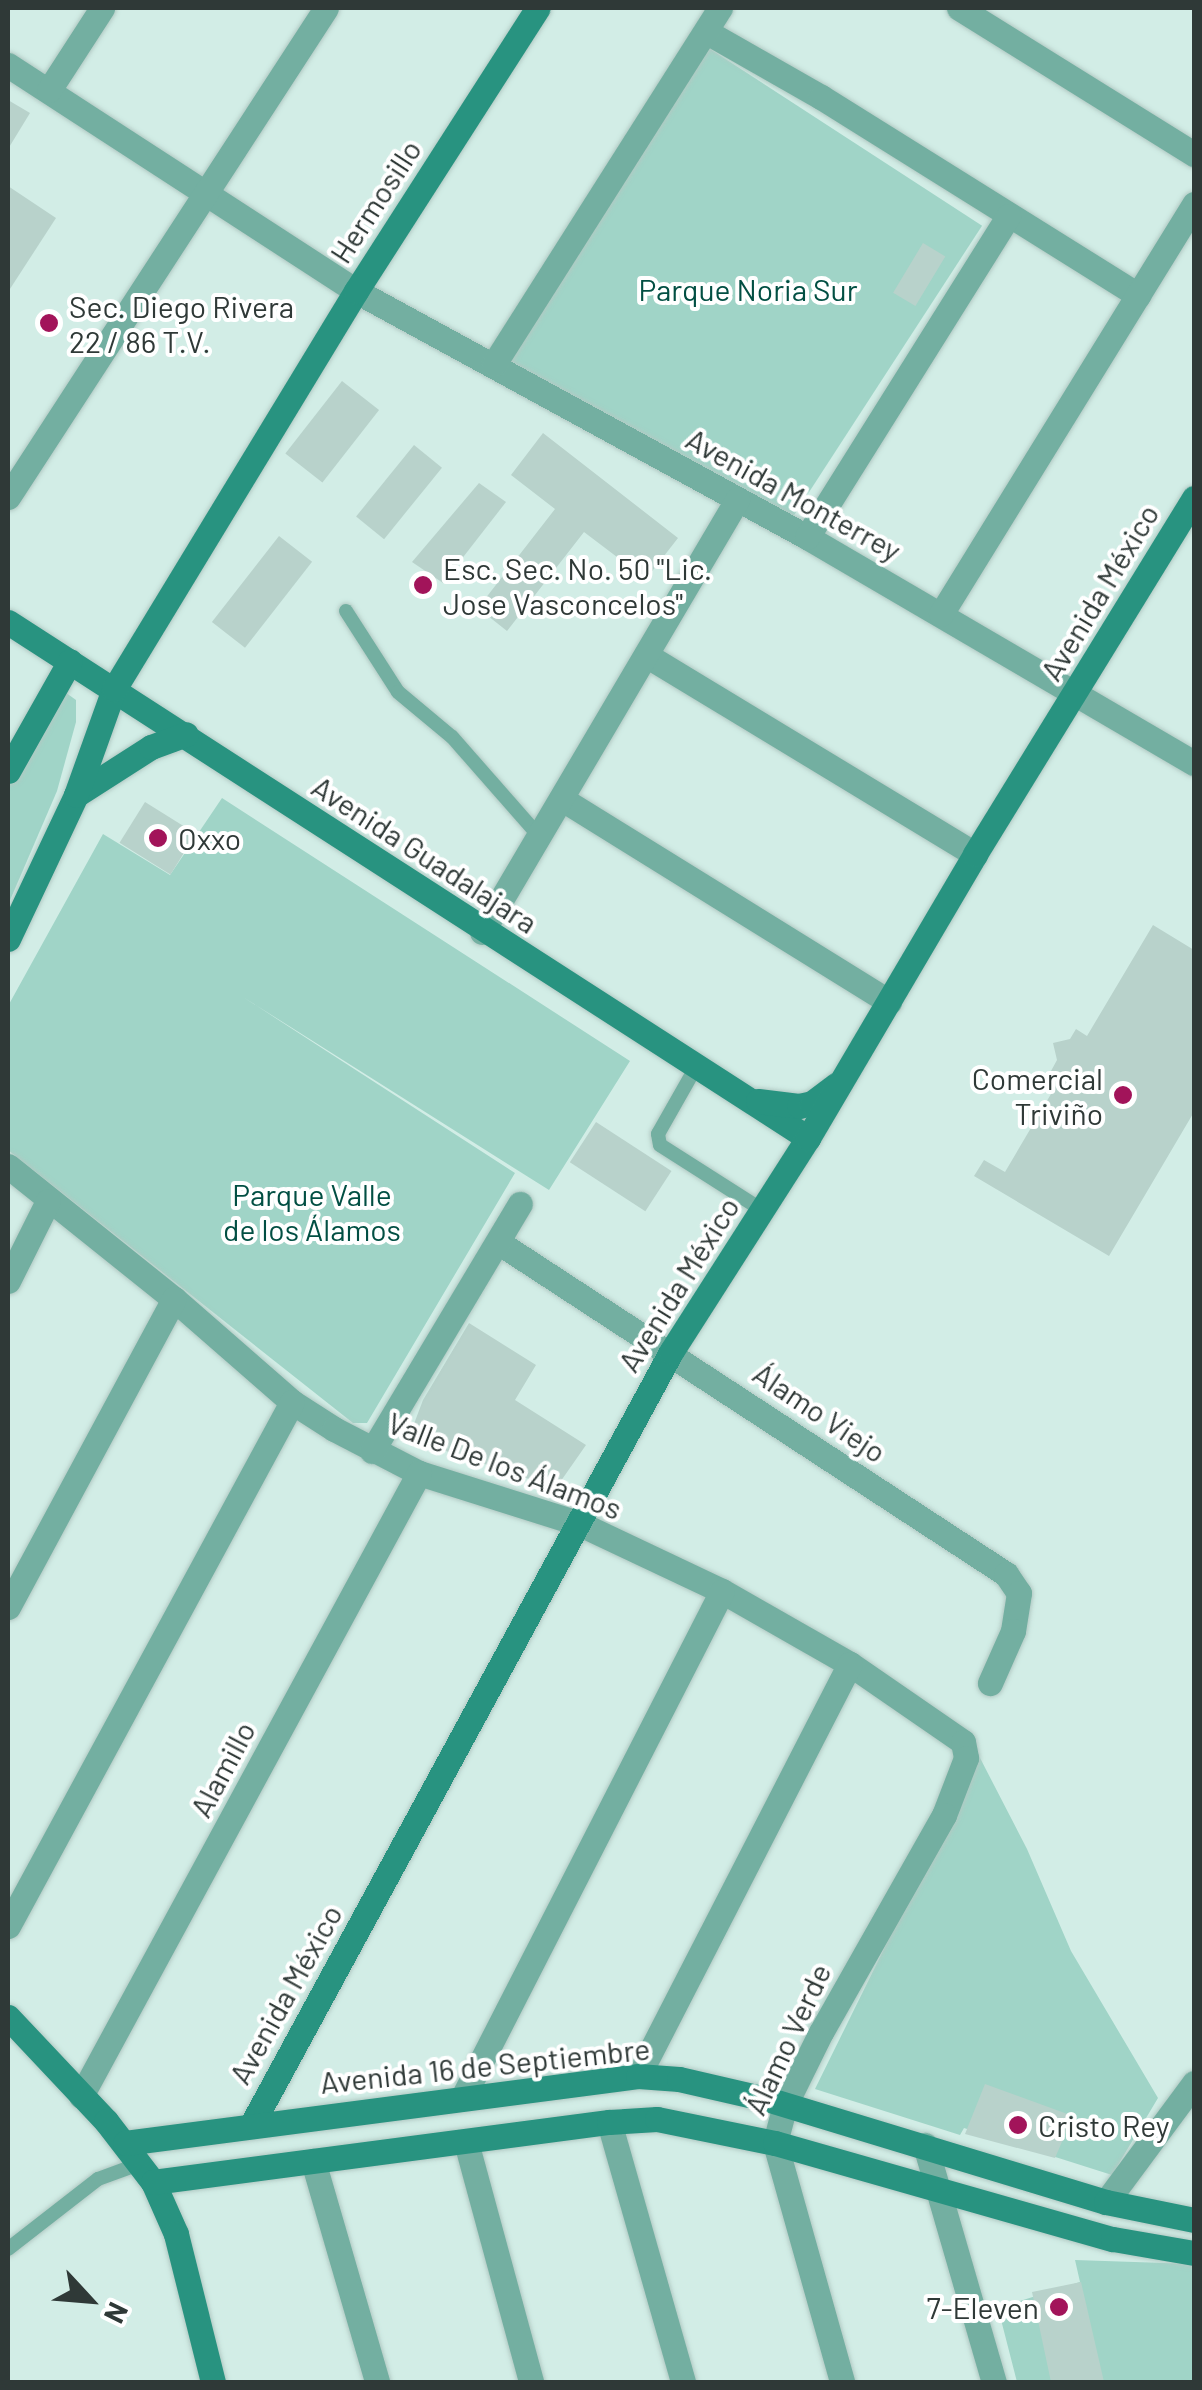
<!DOCTYPE html>
<html>
<head>
<meta charset="utf-8">
<style>
  body { margin:0 }
  #map { position:relative; width:1202px; height:2390px; overflow:hidden; background:#d2ede6; font-family:Barlow,sans-serif }
  div>[style] { position:absolute }
  .green>* { inset:0; background:#a0d4c7; transform-origin:0 0 }
  .building>* { inset:0; background:#b8d2cb; transform-origin:0 0 }
  .roads { filter:drop-shadow(0 0 2px #b1c9c3) drop-shadow(0 0 2px #b1c9c3) }
  .lane>* { height:14px; margin:-7px; padding:0 7px; transform-origin:7px; border-radius:7px; background:#73afa1 }
  .street>* { height:25px; margin:-12.5px; padding:0 12.5px; transform-origin:12.5px; border-radius:12.5px; background:#73afa1 }
  .secondary>* { height:25px; margin:-12.5px; padding:0 12.5px; transform-origin:12.5px; border-radius:12.5px; background:#289380 }
  .dots>* { width:28px; height:28px; translate:-50% -50%; box-sizing:border-box; border:5px solid #fff; border-radius:50% }
  span { translate:-50% -50%; white-space:nowrap; text-align:center; line-height:1.15; -webkit-text-stroke:8px #fff; paint-order:stroke }
  .street-label { font-size:30px; color:#2f3937 }
  .park-label { font-size:30px; color:#024f43 }
  .poi-label { font-size:30px; color:#2f3937 }
  .left { translate:0 -50%; text-align:left }
  .right { translate:-100% -50%; text-align:right }
  .frame { position:absolute; inset:0; border:10px solid #2f3937; pointer-events:none }
  .north { position:absolute; left:40px; top:2250px; width:100px; height:100px; -webkit-text-stroke:8px #fff; paint-order:stroke; rotate:116deg; font-size:28px; font-weight:700; line-height:40px; text-align:center; color:#2f3937 }
  .north::after { content:''; display:block; margin:auto; width:35px; height:45px; background:#2f3937; clip-path:polygon(50% 0,100% 100%,50% 72%,0 100%) }
</style>
</head>
<body>
<div id="map">
  <div class="green">
    <i style="left:707px;top:47px;width:328px;height:370px;rotate:33deg"></i>
    <i style="clip-path:polygon(62px 690px,76px 700px,76px 722px,57px 791px,8px 905px,8px 770px)"></i>
    <i style="clip-path:polygon(222px 798px,630px 1061px,549px 1190px,243px 997px,515px 1173px,367px 1423px,353px 1423px,8px 1150px,8px 1006px,103px 834px,170px 875px)"></i>
    <i style="clip-path:polygon(979px 1756px,1027px 1849px,1071px 1951px,1158px 2098px,1112px 2175px,964px 2128px,960px 2135px,815px 2089px)"></i>
    <i style="clip-path:polygon(1075px 2260px,1194px 2264px,1194px 2382px,1017px 2382px,998px 2308px,1080px 2282px)"></i>
  </div>
  <div class="building">
    <i style="clip-path:polygon(8px 100px,30px 113px,8px 149px)"></i>
    <i style="clip-path:polygon(8px 186px,56px 218px,8px 292px)"></i>
    <i style="left:923px;top:243px;width:26px;height:58px;rotate:31deg"></i>
    <i style="left:342px;top:381px;width:47px;height:92px;rotate:38deg"></i>
    <i style="clip-path:polygon(543px 433px,678px 538px,646px 579px,584px 532px,507px 631px,478px 608px,555px 509px,511px 475px)"></i>
    <i style="left:414px;top:445px;width:36px;height:92px;rotate:39deg"></i>
    <i style="clip-path:polygon(479px 483px,506px 502px,443px 583px,412px 562px)"></i>
    <i style="left:279px;top:536px;width:42px;height:109px;rotate:38deg"></i>
    <i style="left:145px;top:802px;width:60px;height:48px;rotate:32deg"></i>
    <i style="clip-path:polygon(1153px 925px,1194px 950px,1194px 1112px,1109px 1256px,974px 1176px,984px 1160px,1005px 1172px,1061px 1077px,1051px 1071px,1057px 1060px,1053px 1043px,1070px 1039px,1076px 1029px,1087px 1036px)"></i>
    <i style="left:596px;top:1122px;width:90px;height:48px;rotate:33deg"></i>
    <i style="clip-path:polygon(469px 1323px,536px 1365px,515px 1400px,586px 1445px,556px 1488px,419px 1442px,412px 1429px,423px 1400px)"></i>
    <i style="clip-path:polygon(985px 2084px,1073px 2116px,1055px 2158px,965px 2134px)"></i>
    <i style="clip-path:polygon(1081px 2282px,1104px 2382px,1051px 2382px,1032px 2292px)"></i>
  </div>
  <div class="roads">
    <div class="lane">
      <i style="left:346px;top:611px;width:96px;rotate:57.3deg"></i>
      <i style="left:398px;top:692px;width:70px;rotate:39.8deg"></i>
      <i style="left:452px;top:737px;width:132px;rotate:48.7deg"></i>
      <i style="left:696px;top:1067px;width:77px;rotate:119.6deg"></i>
      <i style="left:658px;top:1134px;width:11px;rotate:80deg"></i>
      <i style="left:660px;top:1145px;width:121px;rotate:32.5deg"></i>
      <i style="left:8px;top:2249px;width:114px;rotate:-37.9deg"></i>
      <i style="left:98px;top:2179px;width:44px;rotate:-20.1deg"></i>
    </div>
    <div class="street">
      <i style="left:959px;top:8px;width:277px;rotate:31.9deg"></i>
      <i style="left:707px;top:32px;width:131px;rotate:29.7deg"></i>
      <i style="left:821px;top:97px;width:374px;rotate:32deg"></i>
      <i style="left:8px;top:65px;width:415px;rotate:33deg"></i>
      <i style="left:356px;top:291px;width:514px;rotate:28.61deg"></i>
      <i style="left:807px;top:537px;width:448px;rotate:30.3deg"></i>
      <i style="left:49px;top:90px;width:98px;rotate:-57.1deg"></i>
      <i style="left:494px;top:364px;width:422px;rotate:-57.6deg"></i>
      <i style="left:8px;top:497px;width:583px;rotate:-56.96deg"></i>
      <i style="left:807px;top:537px;width:379px;rotate:-57.9deg"></i>
      <i style="left:941px;top:614px;width:482px;rotate:-58.3deg"></i>
      <i style="left:646px;top:655px;width:385px;rotate:31.2deg"></i>
      <i style="left:562px;top:799px;width:385px;rotate:31.8deg"></i>
      <i style="left:482px;top:932px;width:502px;rotate:-59.45deg"></i>
      <i style="left:8px;top:1166px;width:213px;rotate:38.7deg"></i>
      <i style="left:174px;top:1299px;width:157px;rotate:41.1deg"></i>
      <i style="left:292px;top:1402px;width:50px;rotate:32.7deg"></i>
      <i style="left:334px;top:1429px;width:96px;rotate:27.4deg"></i>
      <i style="left:419px;top:1473px;width:167px;rotate:17.5deg"></i>
      <i style="left:578px;top:1523px;width:159px;rotate:25.3deg"></i>
      <i style="left:722px;top:1591px;width:147px;rotate:29.7deg"></i>
      <i style="left:850px;top:1664px;width:137px;rotate:34.6deg"></i>
      <i style="left:963px;top:1742px;width:16px;rotate:79deg"></i>
      <i style="left:966px;top:1758px;width:61px;rotate:111.1deg"></i>
      <i style="left:944px;top:1815px;width:249px;rotate:119.5deg"></i>
      <i style="left:821px;top:2032px;width:81px;rotate:116.3deg"></i>
      <i style="left:785px;top:2105px;width:39px;rotate:105deg"></i>
      <i style="left:775px;top:2143px;width:248px;rotate:74.3deg"></i>
      <i style="left:498px;top:1242px;width:607px;rotate:33.17deg"></i>
      <i style="left:1006px;top:1574px;width:23px;rotate:56deg"></i>
      <i style="left:1019px;top:1593px;width:38px;rotate:99deg"></i>
      <i style="left:1013px;top:1631px;width:57px;rotate:113.9deg"></i>
      <i style="left:8px;top:1281px;width:89px;rotate:-63.4deg"></i>
      <i style="left:372px;top:1451px;width:288px;rotate:-59.1deg"></i>
      <i style="left:8px;top:1607px;width:350px;rotate:-61.7deg"></i>
      <i style="left:8px;top:1926px;width:596px;rotate:-61.54deg"></i>
      <i style="left:638px;top:2076px;width:463px;rotate:-62.8deg"></i>
      <i style="left:81px;top:2096px;width:709px;rotate:-61.52deg"></i>
      <i style="left:463px;top:2097px;width:568px;rotate:-62.89deg"></i>
      <i style="left:609px;top:2122px;width:270px;rotate:74.1deg"></i>
      <i style="left:466px;top:2142px;width:249px;rotate:74.8deg"></i>
      <i style="left:925px;top:2145px;width:247px;rotate:73.8deg"></i>
      <i style="left:313px;top:2161px;width:230px;rotate:73.8deg"></i>
      <i style="left:1106px;top:2202px;width:148px;rotate:-53.5deg"></i>
    </div>
    <div class="secondary">
      <i style="left:8px;top:622px;width:952px;rotate:32.82deg"></i>
      <i style="left:8px;top:771px;width:126px;rotate:-60.6deg"></i>
      <i style="left:76px;top:795px;width:89px;rotate:-32.6deg"></i>
      <i style="left:151px;top:747px;width:37px;rotate:-20deg"></i>
      <i style="left:8px;top:939px;width:159px;rotate:-64.7deg"></i>
      <i style="left:76px;top:795px;width:113px;rotate:-70.3deg"></i>
      <i style="left:114px;top:689px;width:466px;rotate:-58.7deg"></i>
      <i style="left:356px;top:291px;width:336px;rotate:-57.3deg"></i>
      <i style="left:758px;top:1101px;width:41px;rotate:7deg"></i>
      <i style="left:799px;top:1106px;width:13px;rotate:-13deg"></i>
      <i style="left:812px;top:1103px;width:30px;rotate:-37deg"></i>
      <i style="left:8px;top:2017px;width:143px;rotate:46.7deg"></i>
      <i style="left:106px;top:2121px;width:77px;rotate:52.4deg"></i>
      <i style="left:153px;top:2182px;width:57px;rotate:66.1deg"></i>
      <i style="left:176px;top:2234px;width:153px;rotate:76deg"></i>
      <i style="left:252px;top:2124px;width:878px;rotate:-61.51deg"></i>
      <i style="left:671px;top:1352px;width:254px;rotate:-57.4deg"></i>
      <i style="left:808px;top:1138px;width:329px;rotate:-59.5deg"></i>
      <i style="left:975px;top:854px;width:418px;rotate:-58.4deg"></i>
      <i style="left:125px;top:2143px;width:517px;rotate:-7.44deg"></i>
      <i style="left:638px;top:2076px;width:41px;rotate:4.2deg"></i>
      <i style="left:679px;top:2079px;width:93px;rotate:13deg"></i>
      <i style="left:770px;top:2100px;width:351px;rotate:16.9deg"></i>
      <i style="left:1106px;top:2202px;width:90px;rotate:11.6deg"></i>
      <i style="left:153px;top:2182px;width:460px;rotate:-7.5deg"></i>
      <i style="left:609px;top:2122px;width:48px;rotate:-3.6deg"></i>
      <i style="left:657px;top:2119px;width:120px;rotate:11.5deg"></i>
      <i style="left:775px;top:2143px;width:351px;rotate:15.9deg"></i>
      <i style="left:1113px;top:2239px;width:82px;rotate:9.8deg"></i>
    </div>
  </div>
  <div class="dots">
    <i style="left:49px;top:323px;background:#a2145a"></i>
    <i style="left:423px;top:585px;background:#a2145a"></i>
    <i style="left:158px;top:838px;background:#a2145a"></i>
    <i style="left:1123px;top:1095px;background:#a2145a"></i>
    <i style="left:1018px;top:2125px;background:#a2145a"></i>
    <i style="left:1059px;top:2307px;background:#a2145a"></i>
  </div>
  <div class="street-label">
    <span style="left:375px;top:201px;rotate:-57deg">Hermosillo</span>
    <span style="left:794px;top:494px;rotate:29deg">Avenida Monterrey</span>
    <span style="left:1099px;top:592px;rotate:-59deg">Avenida México</span>
    <span style="left:425px;top:854px;rotate:33deg">Avenida Guadalajara</span>
    <span style="left:678px;top:1284px;rotate:-58deg">Avenida México</span>
    <span style="left:820px;top:1412px;rotate:34deg">Álamo Viejo</span>
    <span style="left:505px;top:1465px;rotate:21deg">Valle De los Álamos</span>
    <span style="left:222px;top:1769px;rotate:-62deg">Alamillo</span>
    <span style="left:285px;top:1994px;rotate:-61deg">Avenida México</span>
    <span style="left:787px;top:2039px;rotate:-65deg">Álamo Verde</span>
    <span style="left:485px;top:2065px;rotate:-6deg">Avenida 16 de Septiembre</span>
  </div>
  <div class="park-label">
    <span style="left:748px;top:289px">Parque Noria Sur</span>
    <span style="left:312px;top:1211px">Parque Valle<br>de los Álamos</span>
  </div>
  <div class="poi-label">
    <span class="left" style="left:69px;top:323px">Sec. Diego Rivera<br>22 / 86 T.V.</span>
    <span class="left" style="left:443px;top:585px">Esc. Sec. No. 50 "Lic.<br>Jose Vasconcelos"</span>
    <span class="left" style="left:178px;top:838px">Oxxo</span>
    <span class="right" style="left:1103px;top:1095px">Comercial<br>Triviño</span>
    <span class="left" style="left:1038px;top:2125px">Cristo Rey</span>
    <span class="right" style="left:1039px;top:2307px">7-Eleven</span>
  </div>
  <div class="frame"></div>
  <div class="north">N</div>
</div>
</body>
</html>
